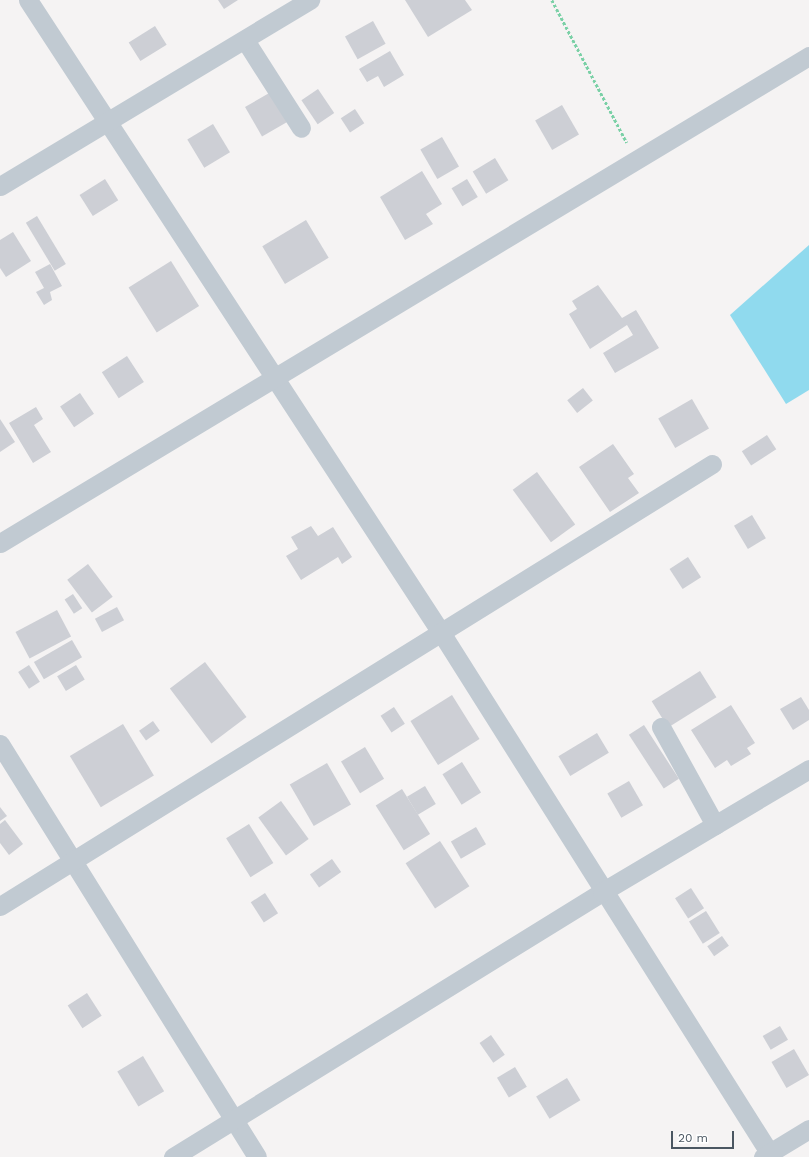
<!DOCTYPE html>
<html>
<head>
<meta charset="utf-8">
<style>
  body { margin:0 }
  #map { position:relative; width:809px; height:1157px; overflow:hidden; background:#f5f3f3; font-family:"Work Sans",sans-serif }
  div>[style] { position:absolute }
  .water>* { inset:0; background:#90daee }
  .building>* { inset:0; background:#cdcfd5; transform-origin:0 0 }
  .path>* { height:2.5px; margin-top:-1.25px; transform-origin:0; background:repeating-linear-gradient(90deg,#7ad0a6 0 3px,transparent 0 5px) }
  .street>* { height:19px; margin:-9.5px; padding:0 9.5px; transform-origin:9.5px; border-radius:9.5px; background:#c1cad2 }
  span { translate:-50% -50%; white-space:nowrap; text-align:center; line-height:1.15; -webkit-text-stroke:4px #fff; paint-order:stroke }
  .scale { position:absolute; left:671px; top:1131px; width:63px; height:18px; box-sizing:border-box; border:2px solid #4a5661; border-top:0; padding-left:5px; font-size:12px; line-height:14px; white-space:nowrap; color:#4a5661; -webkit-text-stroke:3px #fff; paint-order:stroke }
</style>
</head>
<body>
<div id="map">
  <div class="water">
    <i style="clip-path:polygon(809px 245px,809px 390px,786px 404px,730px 315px)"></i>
  </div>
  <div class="building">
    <i style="clip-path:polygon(218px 0,238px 0,224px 9px)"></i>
    <i style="clip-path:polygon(405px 0,465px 0,472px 10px,428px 37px)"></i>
    <i style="left:373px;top:21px;width:26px;height:32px;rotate:61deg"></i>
    <i style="left:155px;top:26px;width:22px;height:31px;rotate:58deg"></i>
    <i style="clip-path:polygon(390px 51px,404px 75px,384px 87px,378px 76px,367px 82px,359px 69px)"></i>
    <i style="left:318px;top:89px;width:29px;height:20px;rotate:56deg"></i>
    <i style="left:271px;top:92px;width:34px;height:30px;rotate:60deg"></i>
    <i style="left:562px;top:105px;width:34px;height:31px;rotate:60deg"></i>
    <i style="left:355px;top:109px;width:17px;height:17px;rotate:57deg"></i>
    <i style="left:213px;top:124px;width:33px;height:30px;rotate:59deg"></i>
    <i style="left:442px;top:137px;width:34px;height:25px;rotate:60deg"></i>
    <i style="left:495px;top:158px;width:26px;height:26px;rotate:59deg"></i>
    <i style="clip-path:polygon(422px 171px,442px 204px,426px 214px,433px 224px,405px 240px,380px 197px)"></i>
    <i style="left:105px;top:179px;width:25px;height:30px;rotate:58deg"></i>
    <i style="left:467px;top:179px;width:21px;height:18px;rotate:59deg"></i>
    <i style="left:37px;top:216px;width:56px;height:13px;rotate:59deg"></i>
    <i style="left:306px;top:220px;width:44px;height:51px;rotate:59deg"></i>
    <i style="clip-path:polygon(13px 232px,31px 261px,6px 277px,0 268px,0 240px)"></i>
    <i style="left:171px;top:261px;width:53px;height:50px;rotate:58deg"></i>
    <i style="clip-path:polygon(50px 264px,62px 286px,50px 292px,52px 300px,44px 305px,36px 292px,44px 288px,35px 272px)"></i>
    <i style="clip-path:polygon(598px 285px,622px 318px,636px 310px,659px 348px,615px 373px,603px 353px,633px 335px,627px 325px,590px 349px,569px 314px,577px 309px,572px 301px)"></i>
    <i style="left:127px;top:356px;width:31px;height:30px;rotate:57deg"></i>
    <i style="left:583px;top:388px;width:16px;height:20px;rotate:52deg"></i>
    <i style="left:80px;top:393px;width:25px;height:24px;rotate:56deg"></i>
    <i style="left:692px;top:399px;width:34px;height:39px;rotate:60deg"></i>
    <i style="clip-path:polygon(36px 407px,43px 419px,34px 425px,51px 452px,33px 463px,9px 423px)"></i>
    <i style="clip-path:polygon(0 419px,15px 442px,0 452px)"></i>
    <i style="left:767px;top:435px;width:17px;height:30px;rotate:57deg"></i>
    <i style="clip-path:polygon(613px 444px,634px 474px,628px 478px,639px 493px,610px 512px,579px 467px)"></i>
    <i style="left:537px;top:472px;width:65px;height:30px;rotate:54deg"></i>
    <i style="left:752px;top:515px;width:27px;height:21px;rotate:59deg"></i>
    <i style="clip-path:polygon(311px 526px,318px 536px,333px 527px,352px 557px,342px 564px,338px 557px,301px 580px,286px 556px,298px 549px,291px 537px)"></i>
    <i style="left:688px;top:557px;width:24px;height:22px;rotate:57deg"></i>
    <i style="left:88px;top:564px;width:41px;height:26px;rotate:53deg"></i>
    <i style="left:73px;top:594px;width:17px;height:10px;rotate:57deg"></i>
    <i style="left:117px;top:607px;width:15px;height:25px;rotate:62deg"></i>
    <i style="left:57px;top:610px;width:30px;height:47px;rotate:62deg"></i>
    <i style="left:72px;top:640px;width:20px;height:44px;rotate:60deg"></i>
    <i style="left:205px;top:662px;width:69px;height:44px;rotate:53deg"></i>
    <i style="left:29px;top:665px;width:20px;height:13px;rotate:57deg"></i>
    <i style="left:76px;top:665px;width:17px;height:22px;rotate:59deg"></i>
    <i style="left:700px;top:671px;width:31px;height:57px;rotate:58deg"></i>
    <i style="left:452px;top:695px;width:52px;height:49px;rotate:58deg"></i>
    <i style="clip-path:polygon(801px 697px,809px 710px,809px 720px,793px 730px,780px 709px)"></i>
    <i style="clip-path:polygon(731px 705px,755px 743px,747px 748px,751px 754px,731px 766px,727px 760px,715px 768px,691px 730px)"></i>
    <i style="left:394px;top:707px;width:20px;height:16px;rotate:57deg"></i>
    <i style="left:153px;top:721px;width:12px;height:17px;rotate:55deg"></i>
    <i style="left:123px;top:724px;width:60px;height:62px;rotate:59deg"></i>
    <i style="left:644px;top:725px;width:64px;height:18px;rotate:57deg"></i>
    <i style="left:597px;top:733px;width:23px;height:45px;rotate:59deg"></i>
    <i style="left:365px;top:747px;width:37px;height:28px;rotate:59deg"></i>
    <i style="left:462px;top:762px;width:36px;height:23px;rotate:58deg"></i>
    <i style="left:327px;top:763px;width:48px;height:43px;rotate:60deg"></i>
    <i style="left:629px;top:781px;width:28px;height:25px;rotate:60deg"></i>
    <i style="left:425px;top:786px;width:21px;height:21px;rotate:59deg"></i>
    <i style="left:402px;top:789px;width:53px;height:31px;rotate:58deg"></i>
    <i style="left:281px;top:801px;width:47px;height:28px;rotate:54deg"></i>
    <i style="clip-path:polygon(0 807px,7px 816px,0 821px)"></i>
    <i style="clip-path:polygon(5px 820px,23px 844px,9px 855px,0 843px,0 824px)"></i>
    <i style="left:249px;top:824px;width:46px;height:27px;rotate:58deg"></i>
    <i style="left:476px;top:827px;width:20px;height:29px;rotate:60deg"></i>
    <i style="left:440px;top:841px;width:54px;height:41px;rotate:57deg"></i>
    <i style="left:332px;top:859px;width:16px;height:27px;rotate:55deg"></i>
    <i style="left:691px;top:888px;width:24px;height:19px;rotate:57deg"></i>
    <i style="left:265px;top:893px;width:24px;height:17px;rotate:57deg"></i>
    <i style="left:706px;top:911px;width:26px;height:20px;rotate:58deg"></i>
    <i style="left:722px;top:936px;width:12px;height:18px;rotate:55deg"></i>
    <i style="left:87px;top:993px;width:27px;height:23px;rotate:57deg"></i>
    <i style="left:780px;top:1026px;width:16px;height:20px;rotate:60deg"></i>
    <i style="left:491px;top:1035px;width:24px;height:14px;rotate:55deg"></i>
    <i style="left:794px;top:1049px;width:30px;height:26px;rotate:60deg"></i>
    <i style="left:143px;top:1056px;width:41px;height:30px;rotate:59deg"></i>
    <i style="left:515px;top:1067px;width:23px;height:21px;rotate:59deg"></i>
    <i style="left:567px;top:1078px;width:26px;height:36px;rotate:59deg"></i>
  </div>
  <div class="path">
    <i style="left:552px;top:0;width:161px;rotate:62.3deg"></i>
  </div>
  <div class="street">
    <i style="left:28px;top:0;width:757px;rotate:56.86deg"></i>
    <i style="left:442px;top:634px;width:618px;rotate:57.75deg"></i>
    <i style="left:245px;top:40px;width:104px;rotate:57.5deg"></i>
    <i style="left:0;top:186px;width:362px;rotate:-31deg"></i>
    <i style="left:0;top:543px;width:944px;rotate:-31.05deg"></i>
    <i style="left:661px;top:727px;width:112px;rotate:61.1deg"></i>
    <i style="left:0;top:744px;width:486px;rotate:58.1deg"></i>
    <i style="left:0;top:906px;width:838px;rotate:-31.83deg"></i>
    <i style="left:173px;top:1157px;width:504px;rotate:-31.7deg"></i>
    <i style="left:602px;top:892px;width:241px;rotate:-30.7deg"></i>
    <i style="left:763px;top:1157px;width:54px;rotate:-31.3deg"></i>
  </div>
  <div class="scale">20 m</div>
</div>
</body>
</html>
